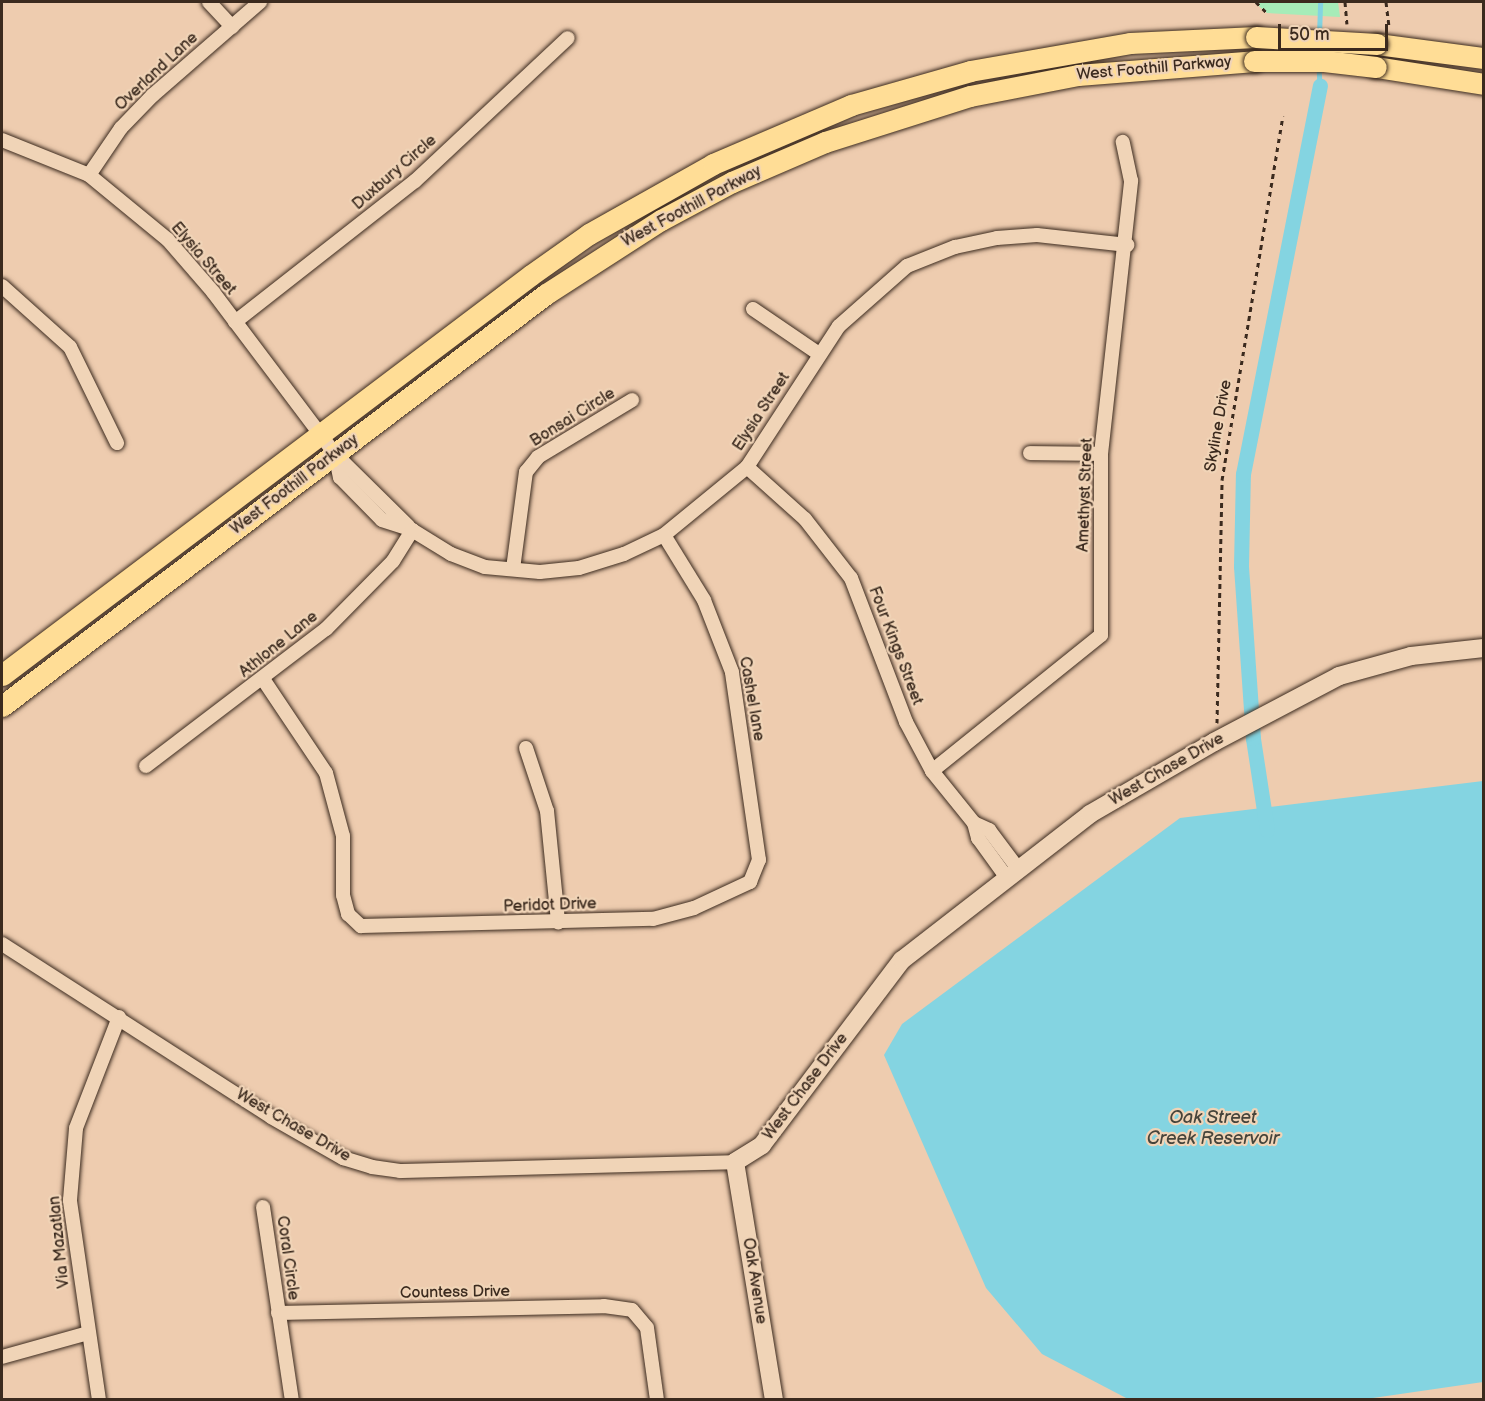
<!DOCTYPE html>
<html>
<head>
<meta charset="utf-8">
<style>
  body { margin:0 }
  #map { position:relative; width:1485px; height:1401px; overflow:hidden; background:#eeccaf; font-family:"Balsamiq Sans",sans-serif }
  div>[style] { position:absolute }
  .green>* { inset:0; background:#a6ecb8 }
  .water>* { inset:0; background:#84d4e1 }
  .stream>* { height:4.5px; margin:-2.25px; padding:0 2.25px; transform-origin:2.25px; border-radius:2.25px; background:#84d4e1 }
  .canal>* { height:15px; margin:-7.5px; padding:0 7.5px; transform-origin:7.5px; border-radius:7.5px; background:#84d4e1 }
  .path>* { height:3px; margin-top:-1.5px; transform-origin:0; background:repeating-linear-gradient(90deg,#3b2a1e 0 4.5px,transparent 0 9px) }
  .roads { filter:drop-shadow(0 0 2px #3b2a1e) drop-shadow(0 0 2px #3b2a1e) }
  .street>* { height:14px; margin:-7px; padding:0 7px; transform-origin:7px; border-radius:7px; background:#f0d4b7 }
  .secondary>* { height:18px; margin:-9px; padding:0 9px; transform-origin:9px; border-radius:9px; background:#f0d4b7 }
  .primary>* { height:21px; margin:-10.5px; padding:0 10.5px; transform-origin:10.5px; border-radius:10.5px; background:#ffdd96 }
  .bridges { filter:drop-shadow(0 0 2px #3b2a1e) drop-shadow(0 0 2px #3b2a1e) }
  .primary-bridge>* { height:21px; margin:-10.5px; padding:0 10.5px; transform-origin:10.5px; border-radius:10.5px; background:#ffdd96 }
  span { translate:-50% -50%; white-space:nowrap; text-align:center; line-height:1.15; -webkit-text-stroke:4.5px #f0d4b7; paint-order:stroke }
  .street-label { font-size:16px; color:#3b2a1e }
  .water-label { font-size:18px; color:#46443b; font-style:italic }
  .frame { position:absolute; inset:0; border:3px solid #3b2a1e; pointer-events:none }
  .scale { position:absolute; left:1278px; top:24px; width:110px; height:27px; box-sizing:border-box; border:3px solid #3b2a1e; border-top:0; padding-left:8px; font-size:18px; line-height:21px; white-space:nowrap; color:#3b2a1e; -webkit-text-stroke:4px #f0d4b7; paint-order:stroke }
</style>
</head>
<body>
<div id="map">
  <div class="green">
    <i style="clip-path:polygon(1254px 2px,1338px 2px,1340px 17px,1267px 13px)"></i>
  </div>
  <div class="water">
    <i style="clip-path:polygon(1483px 781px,1483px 1382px,1366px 1399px,1128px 1399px,1042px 1354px,986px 1288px,884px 1055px,902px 1024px,1180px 818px)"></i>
  </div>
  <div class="stream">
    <i style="left:1319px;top:35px;width:33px;rotate:-88deg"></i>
    <i style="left:1319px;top:67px;width:19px;rotate:87deg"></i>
  </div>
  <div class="canal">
    <i style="left:1267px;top:830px;width:93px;rotate:-98.7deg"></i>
    <i style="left:1253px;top:738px;width:172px;rotate:-94deg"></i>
    <i style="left:1241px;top:566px;width:92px;rotate:-88.8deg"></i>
    <i style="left:1243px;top:474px;width:396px;rotate:-78.8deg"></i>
  </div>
  <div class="path">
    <i style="left:1256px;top:2px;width:16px;rotate:45deg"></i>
    <i style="left:1345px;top:2px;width:22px;rotate:85deg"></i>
    <i style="left:1386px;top:2px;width:26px;rotate:83deg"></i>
    <i style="left:1217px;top:723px;width:243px;rotate:-88.8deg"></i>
    <i style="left:1222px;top:480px;width:369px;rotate:-80.5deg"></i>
  </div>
  <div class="roads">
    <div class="street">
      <i style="left:209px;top:2px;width:34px;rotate:47deg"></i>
      <i style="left:2px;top:140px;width:94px;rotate:21.9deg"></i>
      <i style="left:89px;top:175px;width:102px;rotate:39.4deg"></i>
      <i style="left:168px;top:240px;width:69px;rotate:49.1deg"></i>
      <i style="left:213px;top:292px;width:203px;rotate:53deg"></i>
      <i style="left:335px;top:454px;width:103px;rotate:44.6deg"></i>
      <i style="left:89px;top:175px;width:57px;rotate:-55.8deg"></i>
      <i style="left:121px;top:128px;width:46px;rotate:-45.9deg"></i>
      <i style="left:153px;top:95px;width:142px;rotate:-41deg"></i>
      <i style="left:2px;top:286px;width:91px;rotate:41.9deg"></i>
      <i style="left:70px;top:347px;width:107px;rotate:63.9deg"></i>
      <i style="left:753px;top:309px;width:80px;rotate:34.3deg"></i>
      <i style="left:235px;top:322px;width:229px;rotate:-38.1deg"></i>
      <i style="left:415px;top:181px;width:209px;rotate:-43.1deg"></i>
      <i style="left:1030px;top:453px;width:71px;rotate:0.8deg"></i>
      <i style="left:335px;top:454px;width:24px;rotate:78deg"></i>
      <i style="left:340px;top:477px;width:60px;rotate:45.7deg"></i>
      <i style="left:382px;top:520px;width:32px;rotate:18deg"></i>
      <i style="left:412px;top:530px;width:46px;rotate:31.6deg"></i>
      <i style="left:451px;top:554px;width:36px;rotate:21deg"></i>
      <i style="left:485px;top:567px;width:55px;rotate:5.2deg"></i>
      <i style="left:540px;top:572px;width:39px;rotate:-6deg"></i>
      <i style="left:579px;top:568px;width:47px;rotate:-17.3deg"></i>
      <i style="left:624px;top:554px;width:44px;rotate:-25.4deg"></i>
      <i style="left:664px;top:535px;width:107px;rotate:-39.3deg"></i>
      <i style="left:747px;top:467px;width:168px;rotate:-56.9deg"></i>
      <i style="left:839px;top:326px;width:91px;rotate:-41.4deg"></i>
      <i style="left:907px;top:266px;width:52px;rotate:-21.6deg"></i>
      <i style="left:955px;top:247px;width:43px;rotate:-12.1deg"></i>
      <i style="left:997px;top:238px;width:40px;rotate:-4.3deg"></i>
      <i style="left:1037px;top:235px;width:91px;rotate:6.3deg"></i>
      <i style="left:747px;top:467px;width:78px;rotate:41.9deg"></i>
      <i style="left:805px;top:519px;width:75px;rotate:52.1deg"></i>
      <i style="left:851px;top:578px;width:154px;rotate:69.1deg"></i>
      <i style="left:906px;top:722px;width:55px;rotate:62deg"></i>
      <i style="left:932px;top:771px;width:67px;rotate:51.1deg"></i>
      <i style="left:974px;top:823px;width:16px;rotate:75deg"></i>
      <i style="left:978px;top:838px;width:49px;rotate:54.1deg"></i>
      <i style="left:513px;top:569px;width:98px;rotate:-82.4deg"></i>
      <i style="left:526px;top:472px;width:19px;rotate:-51deg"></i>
      <i style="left:538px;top:457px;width:110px;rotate:-31.2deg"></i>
      <i style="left:263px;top:679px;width:113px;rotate:56.2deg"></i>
      <i style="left:326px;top:773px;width:65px;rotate:74.9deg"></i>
      <i style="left:343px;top:836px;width:59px;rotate:90deg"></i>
      <i style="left:343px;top:895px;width:20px;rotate:75deg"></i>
      <i style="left:348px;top:914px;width:18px;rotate:43deg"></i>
      <i style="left:361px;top:926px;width:292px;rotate:-1.4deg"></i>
      <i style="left:653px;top:919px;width:42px;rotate:-15deg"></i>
      <i style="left:694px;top:908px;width:62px;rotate:-24.9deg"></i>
      <i style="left:750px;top:882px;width:24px;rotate:-68deg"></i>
      <i style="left:759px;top:860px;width:190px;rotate:-98.2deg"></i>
      <i style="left:732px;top:672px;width:77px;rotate:-111.3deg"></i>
      <i style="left:704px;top:600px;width:76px;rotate:-121.6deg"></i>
      <i style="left:526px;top:748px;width:66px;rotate:71.6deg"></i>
      <i style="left:547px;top:811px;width:112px;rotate:84.3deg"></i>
      <i style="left:146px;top:766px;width:226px;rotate:-37.3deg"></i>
      <i style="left:326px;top:629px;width:95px;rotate:-45.4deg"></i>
      <i style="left:393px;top:561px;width:36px;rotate:-58deg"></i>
      <i style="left:932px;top:771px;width:217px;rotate:-38.8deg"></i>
      <i style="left:1101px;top:635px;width:181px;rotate:-90deg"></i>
      <i style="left:1101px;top:454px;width:275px;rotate:-83.7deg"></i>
      <i style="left:1131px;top:181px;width:40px;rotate:-102deg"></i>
      <i style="left:974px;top:823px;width:17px;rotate:25deg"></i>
      <i style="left:989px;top:830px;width:50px;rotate:53.1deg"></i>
      <i style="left:2px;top:944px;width:320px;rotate:32.7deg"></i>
      <i style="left:271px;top:1117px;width:83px;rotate:29.7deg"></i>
      <i style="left:343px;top:1158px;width:30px;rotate:17deg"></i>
      <i style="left:372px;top:1167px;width:28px;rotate:8deg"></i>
      <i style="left:400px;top:1171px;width:335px;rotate:-1.5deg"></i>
      <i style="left:263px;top:1207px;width:195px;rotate:81.5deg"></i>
      <i style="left:278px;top:1313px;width:326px;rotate:-1.2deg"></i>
      <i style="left:604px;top:1306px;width:28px;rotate:8deg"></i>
      <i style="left:632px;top:1310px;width:23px;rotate:50deg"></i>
      <i style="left:647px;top:1328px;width:73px;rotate:82.1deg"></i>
      <i style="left:2px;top:1357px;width:89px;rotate:-15.6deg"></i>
      <i style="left:99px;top:1400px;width:202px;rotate:-98.3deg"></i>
      <i style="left:70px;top:1200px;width:72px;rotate:-85.2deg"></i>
      <i style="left:76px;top:1128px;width:119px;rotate:-68.8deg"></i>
    </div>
    <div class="secondary">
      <i style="left:774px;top:1400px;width:241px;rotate:-99.3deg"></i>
      <i style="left:735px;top:1162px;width:32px;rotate:-32deg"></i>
      <i style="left:762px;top:1145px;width:232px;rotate:-52.9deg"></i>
      <i style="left:902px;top:960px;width:238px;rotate:-37.8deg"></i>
      <i style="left:1090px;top:814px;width:143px;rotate:-30.1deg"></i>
      <i style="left:1214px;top:742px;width:141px;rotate:-27.8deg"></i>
      <i style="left:1339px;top:676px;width:75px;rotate:-15.5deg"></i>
      <i style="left:1411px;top:656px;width:73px;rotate:-6.3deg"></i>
    </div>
    <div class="primary">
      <i style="left:1377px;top:44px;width:108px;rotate:7.5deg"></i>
      <i style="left:1376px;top:67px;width:109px;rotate:8.9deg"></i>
      <i style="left:2px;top:675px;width:663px;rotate:-37.09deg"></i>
      <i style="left:531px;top:275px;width:71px;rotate:-35.3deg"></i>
      <i style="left:589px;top:234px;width:142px;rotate:-29.4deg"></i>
      <i style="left:713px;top:164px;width:150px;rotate:-23.1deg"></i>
      <i style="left:851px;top:105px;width:124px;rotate:-15.9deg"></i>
      <i style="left:970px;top:71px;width:162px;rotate:-9.9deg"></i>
      <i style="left:1130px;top:43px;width:126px;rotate:-2.7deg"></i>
      <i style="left:2px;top:706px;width:682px;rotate:-37.14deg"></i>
      <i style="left:546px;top:294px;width:137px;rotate:-32.8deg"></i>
      <i style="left:661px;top:220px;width:81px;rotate:-28.2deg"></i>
      <i style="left:732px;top:182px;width:101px;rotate:-23.3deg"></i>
      <i style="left:825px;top:142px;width:152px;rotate:-17.6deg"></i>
      <i style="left:970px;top:96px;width:110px;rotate:-11deg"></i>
      <i style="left:1078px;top:75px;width:177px;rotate:-4.5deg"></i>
    </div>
  </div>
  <div class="bridges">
    <div class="primary-bridge">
      <i style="left:1256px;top:37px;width:121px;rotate:3.3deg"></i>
      <i style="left:1254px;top:61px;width:70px"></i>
      <i style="left:1324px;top:61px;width:52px;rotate:6.6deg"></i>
    </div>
  </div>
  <div class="street-label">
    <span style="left:1154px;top:69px;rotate:-5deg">West Foothill Parkway</span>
    <span style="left:157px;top:72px;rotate:-43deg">Overland Lane</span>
    <span style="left:395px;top:173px;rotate:-41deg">Duxbury Circle</span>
    <span style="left:692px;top:207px;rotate:-28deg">West Foothill Parkway</span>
    <span style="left:203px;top:259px;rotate:49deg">Elysia Street</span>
    <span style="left:762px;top:412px;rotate:-57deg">Elysia Street</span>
    <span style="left:573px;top:418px;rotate:-32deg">Bonsai Circle</span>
    <span style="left:1219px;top:426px;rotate:-80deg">Skyline Drive</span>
    <span style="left:295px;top:485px;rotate:-37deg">West Foothill Parkway</span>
    <span style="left:1086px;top:495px;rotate:-88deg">Amethyst Street</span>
    <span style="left:279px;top:645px;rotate:-39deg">Athlone Lane</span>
    <span style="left:895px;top:646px;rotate:69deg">Four Kings Street</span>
    <span style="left:751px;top:699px;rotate:80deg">Cashel lane</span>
    <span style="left:1167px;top:770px;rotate:-30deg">West Chase Drive</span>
    <span style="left:550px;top:906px;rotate:-2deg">Peridot Drive</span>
    <span style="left:806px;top:1087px;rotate:-53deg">West Chase Drive</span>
    <span style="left:293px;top:1126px;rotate:30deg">West Chase Drive</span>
    <span style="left:60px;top:1242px;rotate:-96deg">Via Mazatlan</span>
    <span style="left:287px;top:1258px;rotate:82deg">Coral Circle</span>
    <span style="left:754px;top:1281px;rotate:81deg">Oak Avenue</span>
    <span style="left:455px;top:1293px;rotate:-1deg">Countess Drive</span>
  </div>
  <div class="water-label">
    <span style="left:1213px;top:1129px">Oak Street<br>Creek Reservoir</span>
  </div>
  <div class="frame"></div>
  <div class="scale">50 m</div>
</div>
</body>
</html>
